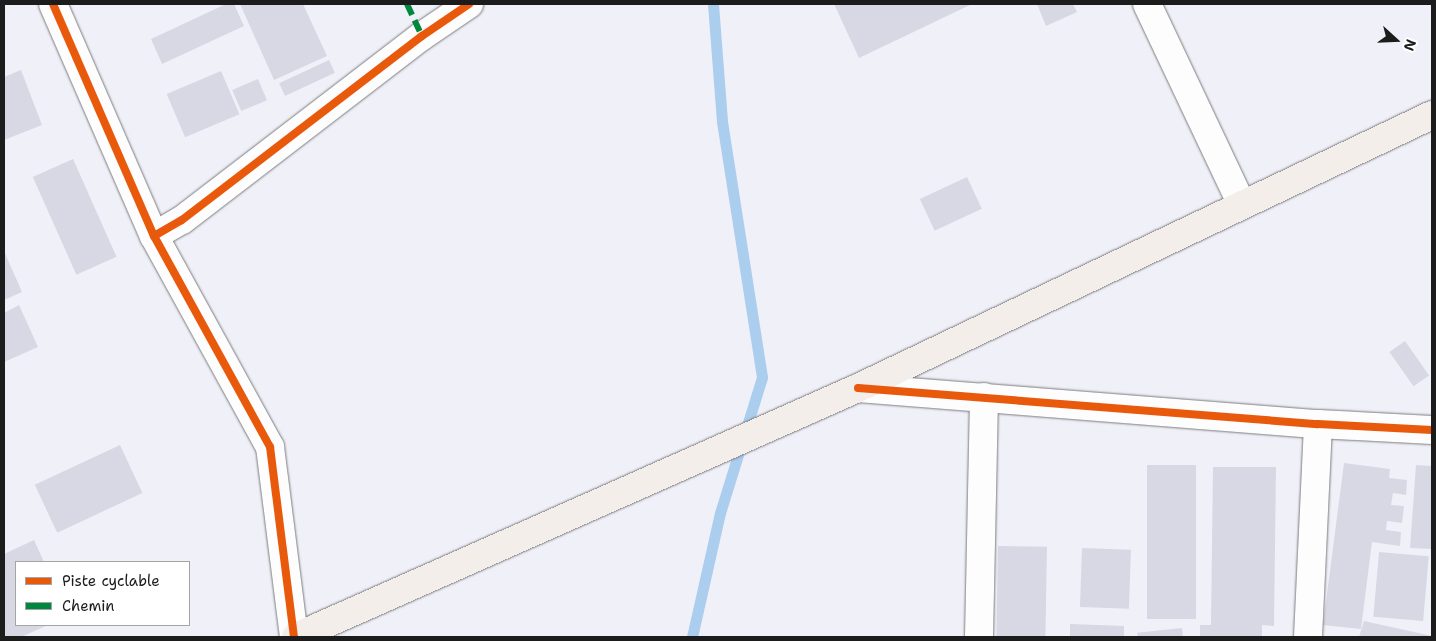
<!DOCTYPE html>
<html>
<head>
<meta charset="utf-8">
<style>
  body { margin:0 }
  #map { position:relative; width:1436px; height:641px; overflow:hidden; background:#f0f0f8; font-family:"Shantell Sans",sans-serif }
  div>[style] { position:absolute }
  .stream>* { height:11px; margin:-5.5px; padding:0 5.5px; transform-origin:5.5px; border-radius:5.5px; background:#abcdee }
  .building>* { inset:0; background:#d8d8e4; transform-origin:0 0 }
  .roads { filter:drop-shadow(0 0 1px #7b7b7f) drop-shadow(0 0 1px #7b7b7f) }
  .minor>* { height:28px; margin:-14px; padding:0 14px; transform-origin:14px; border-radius:14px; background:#fdfdfe }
  .primary>* { height:28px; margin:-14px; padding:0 14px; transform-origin:14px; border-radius:14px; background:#f3eeea }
  .quiet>* { height:6px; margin-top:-3px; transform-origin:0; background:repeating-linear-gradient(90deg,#00873e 0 12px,transparent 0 18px) }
  .cycleway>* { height:8px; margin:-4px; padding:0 4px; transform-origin:4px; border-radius:4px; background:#e8590c }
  span { translate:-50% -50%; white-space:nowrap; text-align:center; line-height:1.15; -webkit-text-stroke:4px #fff; paint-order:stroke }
  .frame { position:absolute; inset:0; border:5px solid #1c1c1c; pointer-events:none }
  .legend { position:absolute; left:15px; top:561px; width:175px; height:65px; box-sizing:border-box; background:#fff; border:1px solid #a4a4a4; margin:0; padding:6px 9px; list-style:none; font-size:15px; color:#1c1c1c }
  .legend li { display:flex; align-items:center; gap:10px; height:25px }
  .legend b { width:25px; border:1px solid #a4a4a4 }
  .north { position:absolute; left:1371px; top:15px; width:50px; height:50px; -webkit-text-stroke:4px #fff; paint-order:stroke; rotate:110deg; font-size:14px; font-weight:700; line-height:20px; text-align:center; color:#1c1c1c }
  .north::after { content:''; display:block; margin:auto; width:18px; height:22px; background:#1c1c1c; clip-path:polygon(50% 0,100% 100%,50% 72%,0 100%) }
</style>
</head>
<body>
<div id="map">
  <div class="stream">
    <i style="left:692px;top:637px;width:127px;rotate:-77.3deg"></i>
    <i style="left:720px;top:513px;width:142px;rotate:-72.8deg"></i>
    <i style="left:762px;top:377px;width:259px;rotate:-98.9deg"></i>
    <i style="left:722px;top:121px;width:117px;rotate:-94.4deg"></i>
  </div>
  <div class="building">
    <i style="clip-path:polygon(226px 4px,234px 4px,244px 26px,162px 64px,151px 39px)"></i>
    <i style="clip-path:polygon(240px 4px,303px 4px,327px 56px,274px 80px)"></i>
    <i style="clip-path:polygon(834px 4px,972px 4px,859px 58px)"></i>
    <i style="clip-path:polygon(1037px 4px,1073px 4px,1077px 12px,1046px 26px)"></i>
    <i style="left:329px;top:60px;width:14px;height:55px;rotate:65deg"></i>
    <i style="clip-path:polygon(21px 70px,42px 125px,4px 140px,4px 77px)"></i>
    <i style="left:221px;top:71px;width:47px;height:59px;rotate:67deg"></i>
    <i style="left:258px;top:79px;width:23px;height:28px;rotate:67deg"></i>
    <i style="left:73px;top:159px;width:107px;height:44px;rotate:66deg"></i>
    <i style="left:967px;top:177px;width:35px;height:52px;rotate:65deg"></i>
    <i style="clip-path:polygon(4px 251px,22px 292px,4px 300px)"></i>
    <i style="clip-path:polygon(19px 305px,38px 347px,4px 362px,4px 313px)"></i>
    <i style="left:1405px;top:341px;width:42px;height:19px;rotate:55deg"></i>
    <i style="left:120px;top:445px;width:53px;height:94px;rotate:65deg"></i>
    <i style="clip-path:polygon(1344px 463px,1390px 469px,1389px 478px,1407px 480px,1406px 495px,1393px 493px,1391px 505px,1404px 506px,1402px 523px,1387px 521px,1386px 530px,1401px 532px,1400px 546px,1372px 542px,1361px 629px,1323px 625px)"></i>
    <i style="left:1147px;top:465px;width:49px;height:154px"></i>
    <i style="clip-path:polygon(1416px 465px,1432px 466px,1432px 549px,1410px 548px)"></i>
    <i style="clip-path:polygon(1213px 467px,1276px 467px,1274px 626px,1262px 625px,1262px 637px,1200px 637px,1200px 625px,1211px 625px)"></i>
    <i style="clip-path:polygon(34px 540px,44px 562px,16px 562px,16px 625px,48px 625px,21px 637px,4px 637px,4px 554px)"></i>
    <i style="left:998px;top:546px;width:49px;height:91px;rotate:1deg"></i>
    <i style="left:1082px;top:548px;width:49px;height:59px;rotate:2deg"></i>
    <i style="left:1379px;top:552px;width:50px;height:65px;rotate:5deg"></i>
    <i style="clip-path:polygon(1364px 621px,1432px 636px,1432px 637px,1359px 637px)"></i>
    <i style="clip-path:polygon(1070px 624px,1124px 626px,1124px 637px,1070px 637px)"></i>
    <i style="left:1182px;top:628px;width:9px;height:45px;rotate:84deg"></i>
  </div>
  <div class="roads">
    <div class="minor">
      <i style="left:53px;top:4px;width:253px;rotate:66.5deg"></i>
      <i style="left:154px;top:236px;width:241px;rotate:61.2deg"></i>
      <i style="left:270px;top:447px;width:192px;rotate:82.8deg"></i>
      <i style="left:1147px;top:4px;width:222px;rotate:64.7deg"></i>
      <i style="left:154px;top:236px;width:32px;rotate:-30deg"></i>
      <i style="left:182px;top:220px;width:302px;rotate:-37.5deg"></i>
      <i style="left:422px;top:36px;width:57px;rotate:-34.2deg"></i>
      <i style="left:858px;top:388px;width:461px;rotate:4.5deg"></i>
      <i style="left:1318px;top:424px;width:114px;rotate:3deg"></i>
      <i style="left:979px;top:637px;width:240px;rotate:-88.8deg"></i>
      <i style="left:1308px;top:637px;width:213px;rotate:-87.3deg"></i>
    </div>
    <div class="primary">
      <i style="left:296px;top:637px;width:615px;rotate:-23.9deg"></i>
      <i style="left:858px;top:388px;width:636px;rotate:-25.44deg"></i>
    </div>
  </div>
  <div class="quiet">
    <i style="left:407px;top:4px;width:35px;rotate:65deg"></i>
  </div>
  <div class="cycleway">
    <i style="left:53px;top:4px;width:253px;rotate:66.5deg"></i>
    <i style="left:154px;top:236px;width:241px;rotate:61.2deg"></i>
    <i style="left:270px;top:447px;width:192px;rotate:82.8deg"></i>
    <i style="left:154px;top:236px;width:32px;rotate:-30deg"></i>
    <i style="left:182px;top:220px;width:302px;rotate:-37.5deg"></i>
    <i style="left:422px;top:36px;width:57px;rotate:-34.2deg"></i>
    <i style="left:858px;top:388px;width:461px;rotate:4.5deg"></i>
    <i style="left:1318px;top:424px;width:114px;rotate:3deg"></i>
  </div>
  <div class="frame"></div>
  <ul class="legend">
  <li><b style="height:6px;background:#e8590c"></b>Piste cyclable</li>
  <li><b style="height:6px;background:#00873e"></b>Chemin</li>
  </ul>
  <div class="north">N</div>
</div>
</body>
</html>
